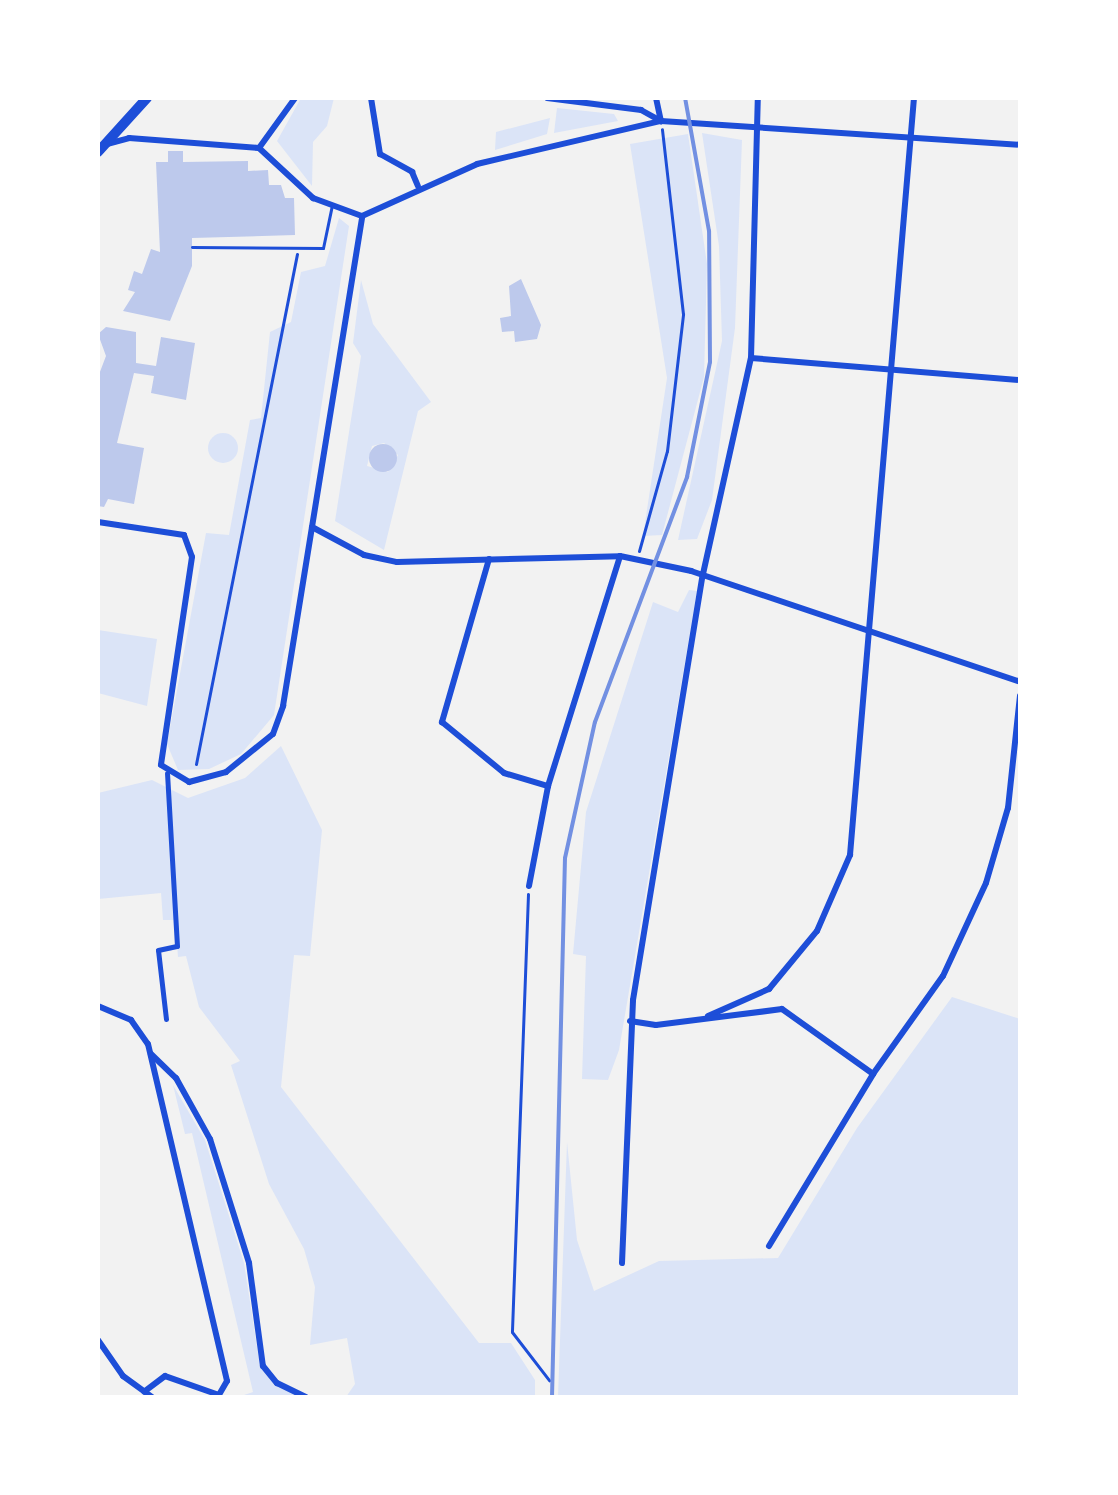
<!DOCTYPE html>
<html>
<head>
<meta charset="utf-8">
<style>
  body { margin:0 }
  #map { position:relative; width:1118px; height:1495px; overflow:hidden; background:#f2f2f2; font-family:"Libre Baskerville",serif }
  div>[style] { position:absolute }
  .green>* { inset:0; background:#dbe4f7 }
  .round { border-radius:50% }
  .building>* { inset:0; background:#bdc9ec }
  .path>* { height:3px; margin:-1.5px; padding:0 1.5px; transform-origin:1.5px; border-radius:1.5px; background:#1d4ed8 }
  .service>* { height:3px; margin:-1.5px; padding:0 1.5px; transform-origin:1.5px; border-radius:1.5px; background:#1d4ed8 }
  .pedestrian>* { height:5px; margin:-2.5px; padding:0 2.5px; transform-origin:2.5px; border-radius:2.5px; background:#1d4ed8 }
  .minor>* { height:6px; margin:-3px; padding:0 3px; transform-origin:3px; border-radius:3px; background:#1d4ed8 }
  .primary>* { height:10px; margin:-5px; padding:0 5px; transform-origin:5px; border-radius:5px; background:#1d4ed8 }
  .rail>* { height:4px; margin:-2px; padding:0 2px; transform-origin:2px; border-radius:2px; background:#7290e2 }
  span { translate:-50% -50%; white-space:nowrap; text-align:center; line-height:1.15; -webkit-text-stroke:6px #fff; paint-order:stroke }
  .frame { position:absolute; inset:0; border:100px solid #fff; pointer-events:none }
</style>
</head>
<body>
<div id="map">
  <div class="green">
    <i style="clip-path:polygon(301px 98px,334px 98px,327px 126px,313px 142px,312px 186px,277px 141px)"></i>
    <i style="clip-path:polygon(557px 108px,614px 114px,618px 121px,554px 133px)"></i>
    <i style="clip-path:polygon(550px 118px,547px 134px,495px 150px,496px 132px)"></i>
    <i style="clip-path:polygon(702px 133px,742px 140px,735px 328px,712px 500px,697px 539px,678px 540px,722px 341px,719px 246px)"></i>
    <i style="clip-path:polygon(688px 134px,707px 264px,704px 377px,662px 535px,643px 536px,667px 378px,630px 144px)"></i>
    <i style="clip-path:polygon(339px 218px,349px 226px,274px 715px,241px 754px,209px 769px,178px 770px,167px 744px,206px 533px,229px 535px,250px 420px,261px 418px,270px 332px,291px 322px,301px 272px,325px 266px)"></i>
    <i style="clip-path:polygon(evenodd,361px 280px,373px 324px,431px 402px,418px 411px,384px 550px,335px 521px,361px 356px,353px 343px,361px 280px,384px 443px,398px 455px,388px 472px,367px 466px,372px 446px,384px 443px)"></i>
    <i class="round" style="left:208px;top:433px;width:30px;height:30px"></i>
    <i style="clip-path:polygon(689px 590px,697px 591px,619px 1050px,608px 1080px,582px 1079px,586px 956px,573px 954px,586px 812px,653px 602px,678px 612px)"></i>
    <i style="clip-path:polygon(98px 630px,157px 639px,147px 706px,98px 693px)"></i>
    <i style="clip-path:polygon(281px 746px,322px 830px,310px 956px,294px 955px,281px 1087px,479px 1343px,511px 1343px,535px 1380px,535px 1397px,346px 1397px,355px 1384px,347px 1338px,310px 1345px,315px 1287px,304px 1249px,269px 1184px,231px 1065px,240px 1061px,199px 1007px,186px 956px,178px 957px,175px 920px,163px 920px,161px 893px,98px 899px,98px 793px,152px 780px,188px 798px,245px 778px)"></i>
    <i style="clip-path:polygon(952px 997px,1020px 1019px,1020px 1397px,558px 1397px,567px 1142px,577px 1240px,594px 1291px,659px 1261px,778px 1258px,857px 1128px)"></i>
    <i style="clip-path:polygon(173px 1085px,205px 1140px,244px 1263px,260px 1366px,297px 1397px,238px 1397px,253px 1392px,192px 1133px,185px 1134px)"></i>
  </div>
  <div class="building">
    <i style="clip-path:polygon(168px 151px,183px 151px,183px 162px,248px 161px,248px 171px,268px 170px,269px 185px,281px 185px,285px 198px,294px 198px,295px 235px,192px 238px,192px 266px,170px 321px,123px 311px,135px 292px,128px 290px,134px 271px,142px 274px,151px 249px,160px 252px,156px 162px,168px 162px)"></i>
    <i style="clip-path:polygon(521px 279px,541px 325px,537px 339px,515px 342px,514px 331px,502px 332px,500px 318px,511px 316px,509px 286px)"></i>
    <i style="clip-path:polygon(106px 327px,136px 332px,136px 363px,156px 366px,161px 337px,195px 343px,186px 400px,151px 393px,154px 376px,134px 373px,117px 443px,144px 448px,134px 504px,108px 499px,104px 507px,98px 506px,98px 377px,106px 356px,98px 334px)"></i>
    <i class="round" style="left:369px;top:444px;width:28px;height:28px"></i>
  </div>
  <div class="path">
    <i style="left:639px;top:551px;width:104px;rotate:-74.4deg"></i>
    <i style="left:667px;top:451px;width:138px;rotate:-83.3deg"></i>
    <i style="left:683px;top:314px;width:186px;rotate:-96.5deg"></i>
    <i style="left:196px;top:764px;width:520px;rotate:-78.8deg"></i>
    <i style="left:528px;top:894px;width:438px;rotate:92.1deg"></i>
    <i style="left:512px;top:1332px;width:61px;rotate:52.4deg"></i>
  </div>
  <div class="service">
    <i style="left:192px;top:247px;width:131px;rotate:0.4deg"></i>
    <i style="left:323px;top:248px;width:44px;rotate:-78.2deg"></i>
  </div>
  <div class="pedestrian">
    <i style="left:166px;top:1019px;width:69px;rotate:-96.6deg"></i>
    <i style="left:158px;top:950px;width:19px;rotate:-12deg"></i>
    <i style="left:177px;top:946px;width:173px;rotate:-93.3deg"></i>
  </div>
  <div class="minor">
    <i style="left:371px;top:98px;width:57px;rotate:80.9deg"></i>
    <i style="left:380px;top:154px;width:37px;rotate:29deg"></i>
    <i style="left:412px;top:172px;width:15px;rotate:67deg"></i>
    <i style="left:547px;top:98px;width:95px;rotate:7.3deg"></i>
    <i style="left:641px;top:110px;width:23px;rotate:29deg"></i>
    <i style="left:656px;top:98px;width:24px;rotate:78deg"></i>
    <i style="left:107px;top:144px;width:23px;rotate:-15deg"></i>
    <i style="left:129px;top:138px;width:130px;rotate:4.4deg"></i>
    <i style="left:259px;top:148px;width:74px;rotate:42.8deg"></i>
    <i style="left:313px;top:198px;width:52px;rotate:20.2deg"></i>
    <i style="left:362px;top:216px;width:126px;rotate:-24.3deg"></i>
    <i style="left:477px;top:164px;width:189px;rotate:-13.2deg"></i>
    <i style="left:661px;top:121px;width:360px;rotate:3.8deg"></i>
    <i style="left:259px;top:148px;width:62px;rotate:-54.2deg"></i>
    <i style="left:751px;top:358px;width:270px;rotate:4.7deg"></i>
    <i style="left:98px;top:522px;width:87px;rotate:8.6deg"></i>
    <i style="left:184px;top:535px;width:23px;rotate:70deg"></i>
    <i style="left:192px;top:557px;width:210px;rotate:98.5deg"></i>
    <i style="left:161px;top:765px;width:33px;rotate:31deg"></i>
    <i style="left:189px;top:782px;width:38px;rotate:-15deg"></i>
    <i style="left:226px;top:772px;width:60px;rotate:-39deg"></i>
    <i style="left:273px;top:734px;width:30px;rotate:-70deg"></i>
    <i style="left:283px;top:706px;width:496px;rotate:-80.8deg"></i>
    <i style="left:312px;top:527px;width:59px;rotate:28.3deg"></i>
    <i style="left:364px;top:555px;width:34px;rotate:12deg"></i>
    <i style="left:397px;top:562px;width:223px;rotate:-1.5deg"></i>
    <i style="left:620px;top:556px;width:73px;rotate:11.9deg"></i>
    <i style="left:691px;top:571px;width:347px;rotate:18.6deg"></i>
    <i style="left:489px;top:559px;width:170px;rotate:106.1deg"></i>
    <i style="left:442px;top:722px;width:80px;rotate:39.4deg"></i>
    <i style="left:504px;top:773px;width:46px;rotate:16.5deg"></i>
    <i style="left:529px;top:886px;width:102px;rotate:-79.2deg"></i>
    <i style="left:548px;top:786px;width:241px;rotate:-72.6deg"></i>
    <i style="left:98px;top:1006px;width:36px;rotate:23deg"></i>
    <i style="left:131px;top:1020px;width:29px;rotate:55deg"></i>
    <i style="left:148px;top:1044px;width:346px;rotate:76.8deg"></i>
    <i style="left:227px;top:1381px;width:16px;rotate:120deg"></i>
    <i style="left:219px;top:1395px;width:57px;rotate:-160.6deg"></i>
    <i style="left:165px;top:1376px;width:26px;rotate:143deg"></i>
    <i style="left:708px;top:1016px;width:67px;rotate:-23.9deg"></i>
    <i style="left:769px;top:989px;width:75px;rotate:-50.4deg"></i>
    <i style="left:817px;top:931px;width:83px;rotate:-66.5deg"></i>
    <i style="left:850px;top:855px;width:760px;rotate:-85.17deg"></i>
    <i style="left:630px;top:1021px;width:26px;rotate:9deg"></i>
    <i style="left:656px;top:1025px;width:127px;rotate:-7.2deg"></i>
    <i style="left:782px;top:1009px;width:112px;rotate:35.5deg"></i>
    <i style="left:151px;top:1054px;width:35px;rotate:44deg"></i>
    <i style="left:176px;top:1078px;width:70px;rotate:60.9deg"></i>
    <i style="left:210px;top:1139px;width:130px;rotate:72.5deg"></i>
    <i style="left:249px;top:1263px;width:104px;rotate:82.3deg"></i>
    <i style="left:263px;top:1366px;width:22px;rotate:51deg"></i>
    <i style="left:277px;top:1383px;width:32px;rotate:26deg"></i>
    <i style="left:769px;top:1246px;width:201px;rotate:-58.8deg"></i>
    <i style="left:873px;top:1074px;width:120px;rotate:-54.5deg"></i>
    <i style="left:943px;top:976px;width:102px;rotate:-65.2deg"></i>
    <i style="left:986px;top:883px;width:78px;rotate:-73.7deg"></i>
    <i style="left:1008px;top:808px;width:113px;rotate:-83.9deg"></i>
    <i style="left:622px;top:1263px;width:263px;rotate:-87.6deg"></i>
    <i style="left:633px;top:1000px;width:432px;rotate:-80.7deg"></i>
    <i style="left:703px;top:574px;width:221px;rotate:-77.5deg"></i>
    <i style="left:751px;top:358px;width:260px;rotate:-88.5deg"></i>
    <i style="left:98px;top:1340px;width:44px;rotate:55.2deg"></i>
    <i style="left:123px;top:1376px;width:36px;rotate:36deg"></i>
  </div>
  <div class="primary">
    <i style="left:98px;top:152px;width:73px;rotate:-47.8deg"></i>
  </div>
  <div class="rail">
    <i style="left:552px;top:1397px;width:539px;rotate:-88.62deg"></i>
    <i style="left:565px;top:858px;width:139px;rotate:-77.6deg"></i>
    <i style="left:595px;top:722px;width:262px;rotate:-69.4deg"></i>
    <i style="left:687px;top:477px;width:117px;rotate:-78.7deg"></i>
    <i style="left:710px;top:362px;width:131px;rotate:-90.4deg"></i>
    <i style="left:709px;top:231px;width:135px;rotate:-100.2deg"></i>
  </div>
  <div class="frame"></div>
</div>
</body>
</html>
